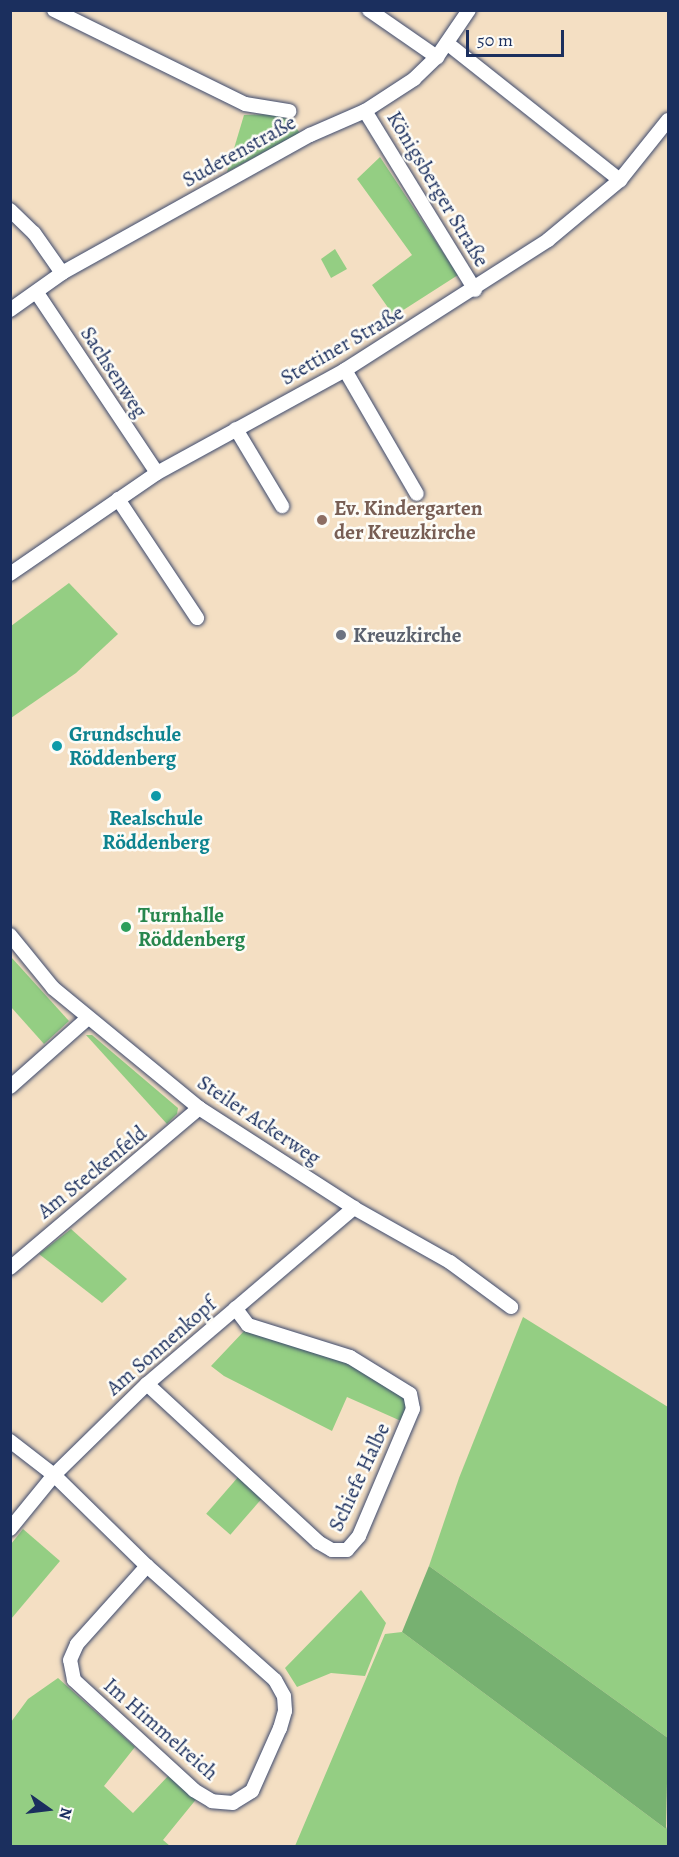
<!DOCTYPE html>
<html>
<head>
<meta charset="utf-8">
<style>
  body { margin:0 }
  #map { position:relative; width:679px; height:1857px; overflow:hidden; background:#f4dfc3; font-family:Alegreya,serif }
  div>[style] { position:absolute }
  .green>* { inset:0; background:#94ce83; transform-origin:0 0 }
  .forest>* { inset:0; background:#77b171 }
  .roads { filter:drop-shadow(0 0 2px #3c496d) drop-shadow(0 0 2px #3c496d) }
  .minor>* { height:14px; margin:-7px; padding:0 7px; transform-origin:7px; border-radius:7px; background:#fff }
  .dots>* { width:16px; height:16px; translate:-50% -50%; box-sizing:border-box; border:3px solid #fdfcf7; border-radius:50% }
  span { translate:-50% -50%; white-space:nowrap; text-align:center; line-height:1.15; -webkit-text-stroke:5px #fdfcf7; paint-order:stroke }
  .street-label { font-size:21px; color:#1b2f5e }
  .education-label { font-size:21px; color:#785e54; font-weight:700 }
  .left { translate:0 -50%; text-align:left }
  .worship-label { font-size:21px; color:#5b616d; font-weight:700 }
  .culture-label { font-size:21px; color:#0d838f; font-weight:700 }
  .leisure-label { font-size:21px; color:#27864d; font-weight:700 }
  .frame { position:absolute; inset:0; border:12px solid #1b2f5e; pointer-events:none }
  .north { position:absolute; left:18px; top:1779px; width:60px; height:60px; -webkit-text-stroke:4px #fdfcf7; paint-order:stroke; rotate:104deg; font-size:16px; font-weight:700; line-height:24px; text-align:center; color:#1b2f5e }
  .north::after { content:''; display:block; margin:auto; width:21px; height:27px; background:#1b2f5e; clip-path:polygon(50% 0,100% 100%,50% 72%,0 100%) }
  .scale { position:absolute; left:466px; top:30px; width:98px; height:27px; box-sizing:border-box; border:3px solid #1b2f5e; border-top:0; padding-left:8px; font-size:18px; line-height:21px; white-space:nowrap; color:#1b2f5e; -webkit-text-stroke:4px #fdfcf7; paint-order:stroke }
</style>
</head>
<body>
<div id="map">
  <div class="green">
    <i style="clip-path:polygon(272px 114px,290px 120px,300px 133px,227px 172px,244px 115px)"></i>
    <i style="clip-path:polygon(380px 157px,458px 275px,394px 316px,372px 285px,412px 255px,357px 179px)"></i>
    <i style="clip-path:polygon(335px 249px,347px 269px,331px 278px,321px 259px)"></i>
    <i style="clip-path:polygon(69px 583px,118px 634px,76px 673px,11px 718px,11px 626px)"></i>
    <i style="clip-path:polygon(11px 957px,69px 1021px,44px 1044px,11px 1007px)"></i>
    <i style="clip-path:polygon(86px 1035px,92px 1035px,178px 1108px,177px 1114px,167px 1124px)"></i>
    <i style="clip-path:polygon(71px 1229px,127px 1279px,102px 1303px,39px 1254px)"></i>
    <i style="clip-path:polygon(523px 1317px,668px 1407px,668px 1738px,429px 1566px,459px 1478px)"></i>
    <i style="clip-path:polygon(245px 1330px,351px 1363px,404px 1394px,407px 1404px,401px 1421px,347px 1397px,332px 1431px,224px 1376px,211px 1366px)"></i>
    <i style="left:239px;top:1476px;width:32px;height:50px;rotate:41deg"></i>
    <i style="clip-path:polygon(23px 1529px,60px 1561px,11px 1619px,11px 1544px)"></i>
    <i style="clip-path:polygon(361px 1590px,386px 1623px,365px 1676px,331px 1673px,297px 1687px,285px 1668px)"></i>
    <i style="clip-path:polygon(402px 1632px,666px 1829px,668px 1824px,668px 1846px,295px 1846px,385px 1634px)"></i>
    <i style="clip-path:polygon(58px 1678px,135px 1747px,104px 1786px,133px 1813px,170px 1774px,198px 1797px,163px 1840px,170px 1846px,11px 1846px,11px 1722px,28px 1699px)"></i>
  </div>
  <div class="forest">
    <i style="clip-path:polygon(429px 1566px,668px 1738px,666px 1829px,402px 1632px)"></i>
  </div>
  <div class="roads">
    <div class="minor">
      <i style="left:54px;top:10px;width:213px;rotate:26.2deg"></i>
      <i style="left:245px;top:104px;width:45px;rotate:9deg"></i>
      <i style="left:369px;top:10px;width:83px;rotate:34.7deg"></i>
      <i style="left:447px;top:43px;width:221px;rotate:38.4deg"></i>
      <i style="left:365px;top:111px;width:210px;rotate:58.4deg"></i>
      <i style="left:10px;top:210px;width:33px;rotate:44deg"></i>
      <i style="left:34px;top:233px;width:49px;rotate:55deg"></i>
      <i style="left:37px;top:293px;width:216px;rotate:56.3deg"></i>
      <i style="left:10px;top:310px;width:64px;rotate:-35.4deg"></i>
      <i style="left:62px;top:273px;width:284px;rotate:-29.1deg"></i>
      <i style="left:310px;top:135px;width:60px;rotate:-23.6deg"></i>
      <i style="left:365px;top:111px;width:59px;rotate:-33.1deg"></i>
      <i style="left:414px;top:79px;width:32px;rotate:-44deg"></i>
      <i style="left:437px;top:57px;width:57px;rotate:-55.8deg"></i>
      <i style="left:345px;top:370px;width:143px;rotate:59.9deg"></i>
      <i style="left:236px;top:429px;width:90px;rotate:59.1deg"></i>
      <i style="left:118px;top:499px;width:143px;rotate:56.4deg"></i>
      <i style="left:10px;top:574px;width:178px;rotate:-34.5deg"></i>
      <i style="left:157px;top:473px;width:214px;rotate:-28.7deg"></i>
      <i style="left:345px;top:370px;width:241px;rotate:-32.6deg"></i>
      <i style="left:548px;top:240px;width:94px;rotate:-39.8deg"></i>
      <i style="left:620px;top:180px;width:77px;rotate:-51.3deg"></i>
      <i style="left:10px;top:935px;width:68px;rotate:50.9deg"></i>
      <i style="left:53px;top:988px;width:189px;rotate:39.4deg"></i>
      <i style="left:199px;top:1108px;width:184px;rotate:32.8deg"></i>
      <i style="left:354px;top:1208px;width:110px;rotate:29.4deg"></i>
      <i style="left:450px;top:1262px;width:76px;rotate:36.4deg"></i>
      <i style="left:10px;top:1087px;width:104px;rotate:-41.5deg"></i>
      <i style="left:10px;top:1268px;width:248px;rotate:-40.2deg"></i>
      <i style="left:147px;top:1384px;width:233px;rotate:42.7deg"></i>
      <i style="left:318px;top:1542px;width:16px;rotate:30deg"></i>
      <i style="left:332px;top:1550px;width:15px"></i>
      <i style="left:347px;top:1550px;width:18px;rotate:-49deg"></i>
      <i style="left:359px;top:1536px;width:138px;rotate:-67deg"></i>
      <i style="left:413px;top:1409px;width:15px;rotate:-101deg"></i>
      <i style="left:410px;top:1394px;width:70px;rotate:-148.3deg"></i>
      <i style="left:350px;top:1357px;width:107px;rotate:-162.6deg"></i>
      <i style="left:248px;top:1325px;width:21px;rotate:-127deg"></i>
      <i style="left:10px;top:1441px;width:56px;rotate:37.7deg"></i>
      <i style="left:54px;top:1475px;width:130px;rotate:44.4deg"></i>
      <i style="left:147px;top:1566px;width:171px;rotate:41.7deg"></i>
      <i style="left:275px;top:1680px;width:18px;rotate:61deg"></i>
      <i style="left:284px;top:1696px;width:15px;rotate:86deg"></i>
      <i style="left:285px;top:1711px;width:18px;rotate:106deg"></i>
      <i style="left:280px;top:1728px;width:69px;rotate:114deg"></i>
      <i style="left:252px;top:1791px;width:22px;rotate:148deg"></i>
      <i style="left:233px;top:1803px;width:21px;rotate:-175deg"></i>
      <i style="left:212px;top:1801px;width:21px;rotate:-149deg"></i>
      <i style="left:194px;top:1790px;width:163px;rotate:-137.5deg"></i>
      <i style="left:74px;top:1680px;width:20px;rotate:-101deg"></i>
      <i style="left:70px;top:1660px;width:17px;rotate:-66deg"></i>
      <i style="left:77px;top:1644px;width:105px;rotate:-48.1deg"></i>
      <i style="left:10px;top:1529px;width:70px;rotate:-50.8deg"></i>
      <i style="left:54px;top:1475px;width:130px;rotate:-44.4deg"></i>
      <i style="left:147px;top:1384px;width:272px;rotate:-40.4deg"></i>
    </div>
  </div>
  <div class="dots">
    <i style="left:322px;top:520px;background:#8d6e63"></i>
    <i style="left:341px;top:635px;background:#6b7280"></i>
    <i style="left:57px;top:746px;background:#0f9aa8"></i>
    <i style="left:156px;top:796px;background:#0f9aa8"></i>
    <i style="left:126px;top:927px;background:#2e9e5b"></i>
  </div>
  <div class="street-label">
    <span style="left:239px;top:151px;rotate:-29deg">Sudetenstraße</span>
    <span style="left:438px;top:189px;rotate:59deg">Königsberger Straße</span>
    <span style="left:342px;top:345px;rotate:-30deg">Stettiner Straße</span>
    <span style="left:114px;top:372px;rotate:57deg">Sachsenweg</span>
    <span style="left:259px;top:1120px;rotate:34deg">Steiler Ackerweg</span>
    <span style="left:92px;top:1172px;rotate:-39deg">Am Steckenfeld</span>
    <span style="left:161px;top:1346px;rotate:-41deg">Am Sonnenkopf</span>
    <span style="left:359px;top:1477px;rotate:-65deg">Schiefe Halbe</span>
    <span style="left:161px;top:1729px;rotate:41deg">Im Himmelreich</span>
  </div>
  <div class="education-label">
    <span class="left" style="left:334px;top:520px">Ev. Kindergarten<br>der Kreuzkirche</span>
  </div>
  <div class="worship-label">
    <span class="left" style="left:353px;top:635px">Kreuzkirche</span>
  </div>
  <div class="culture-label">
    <span class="left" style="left:69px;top:746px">Grundschule<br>Röddenberg</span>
    <span style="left:156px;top:830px">Realschule<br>Röddenberg</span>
  </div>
  <div class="leisure-label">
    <span class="left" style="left:138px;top:927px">Turnhalle<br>Röddenberg</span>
  </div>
  <div class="frame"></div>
  <div class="north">N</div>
  <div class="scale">50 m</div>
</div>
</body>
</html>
